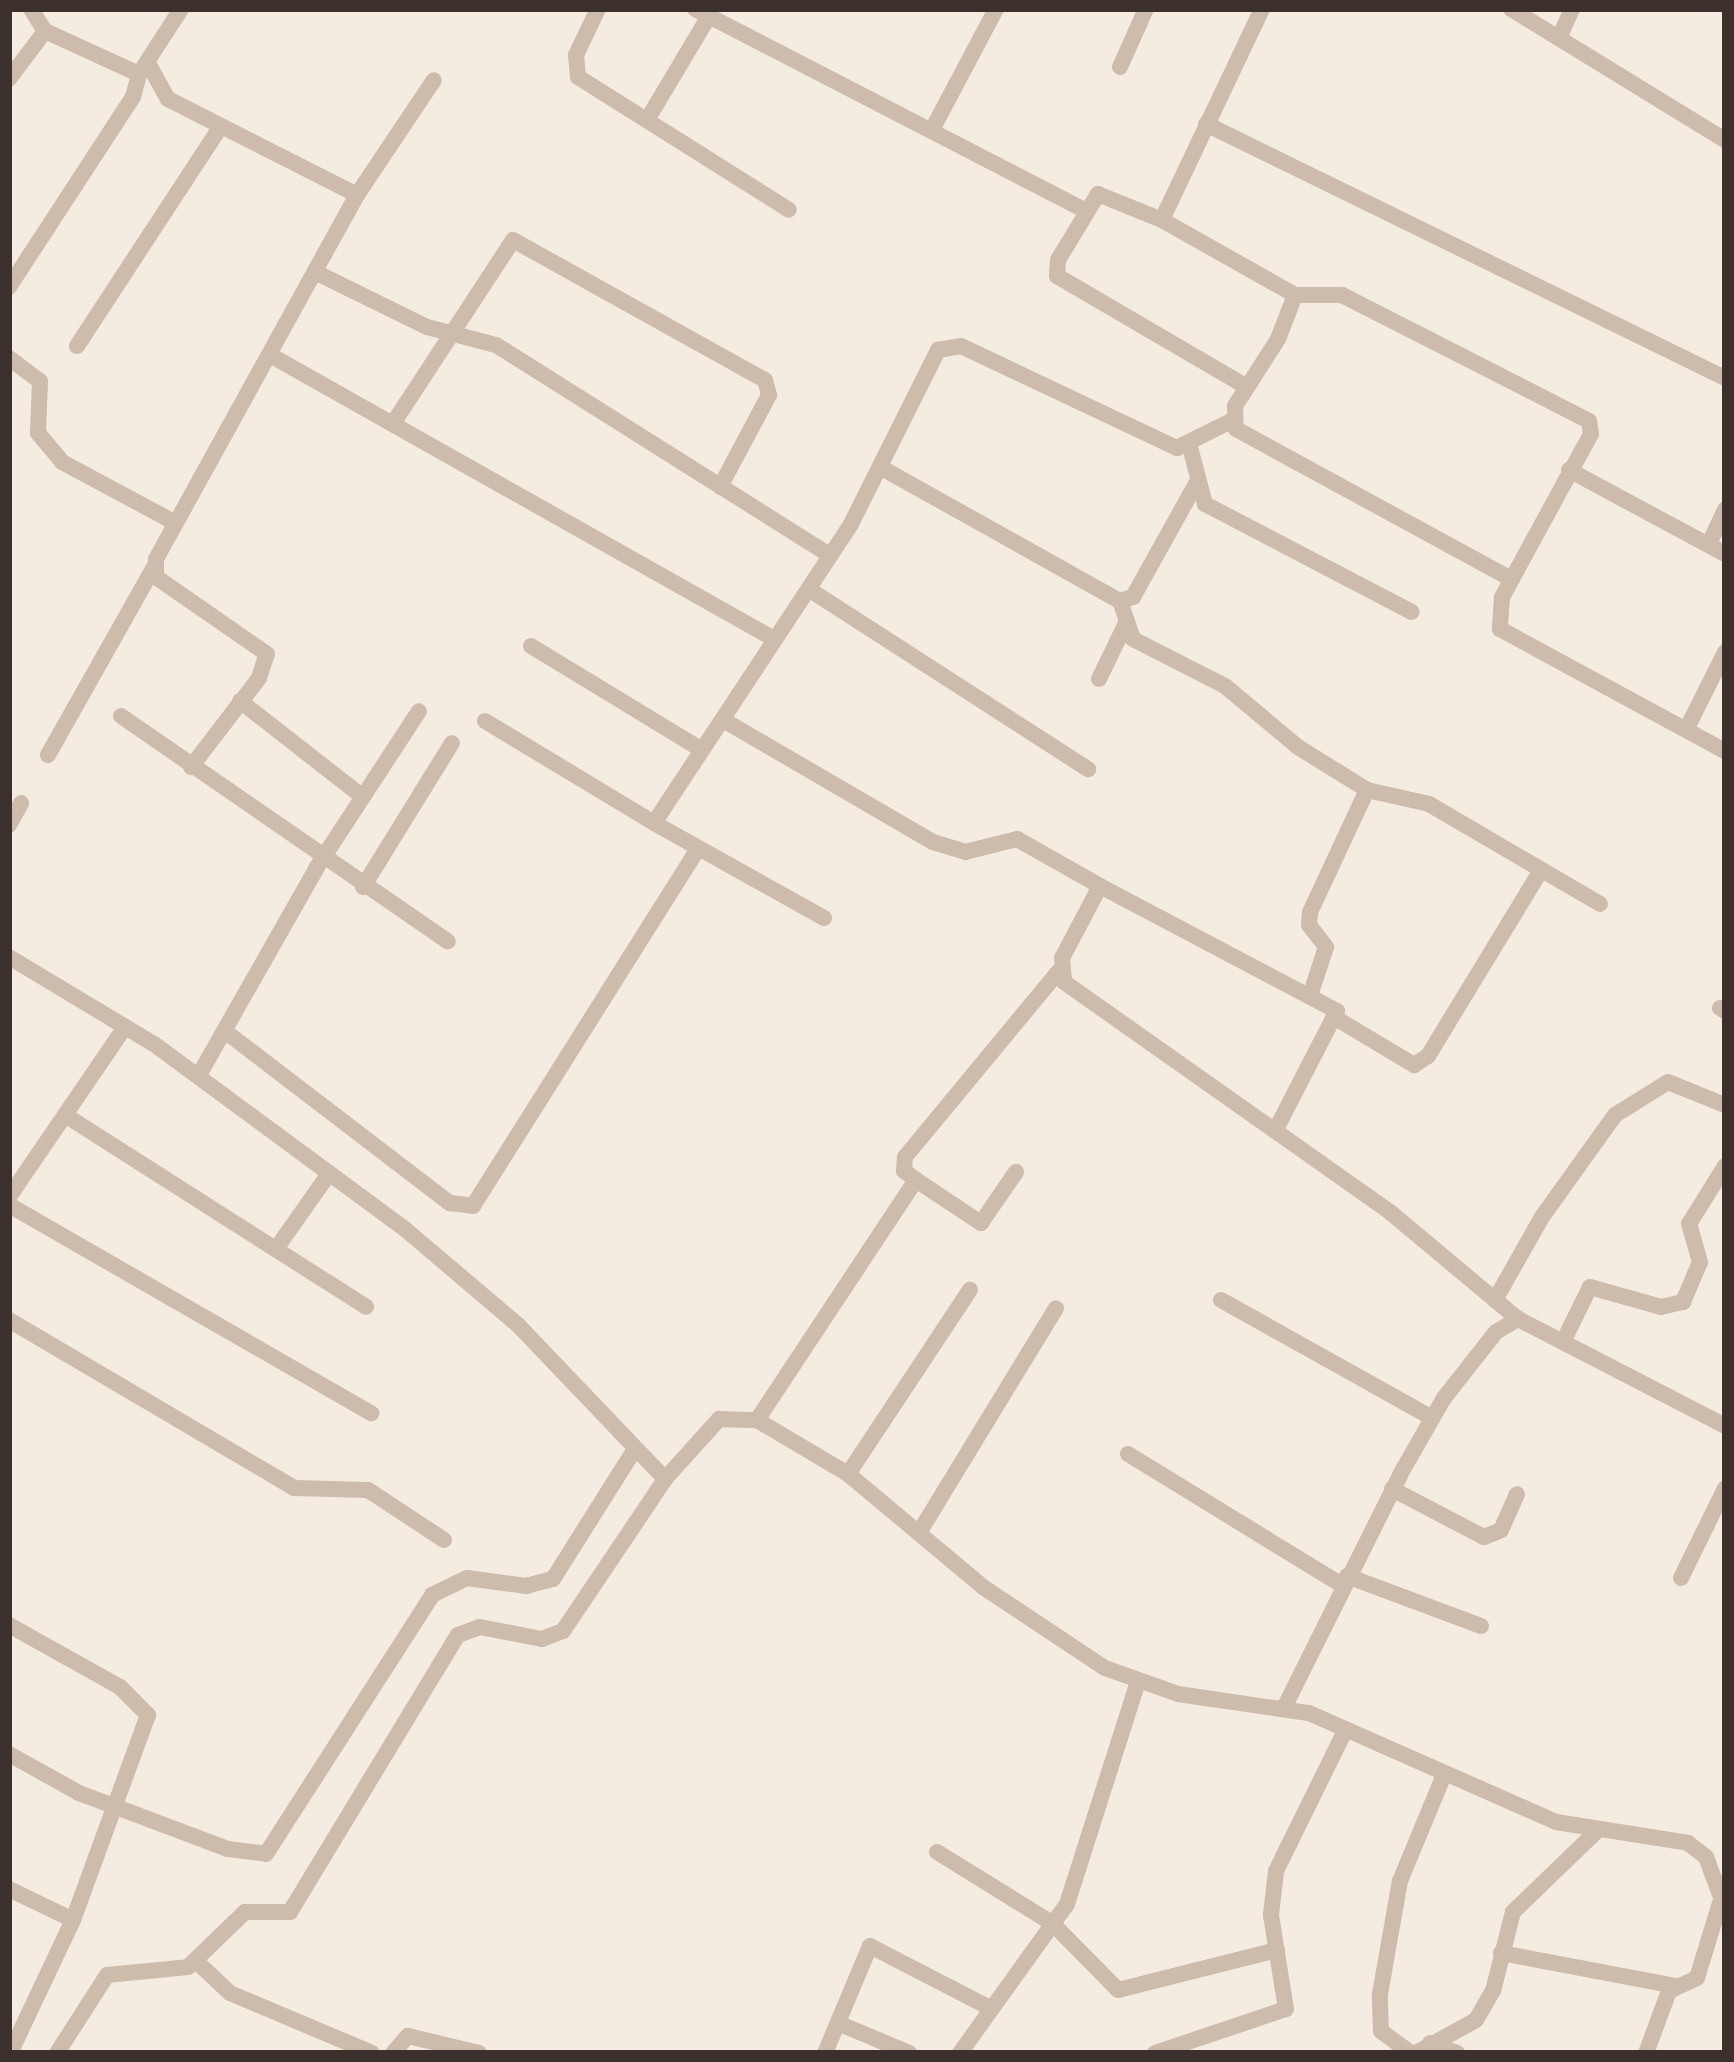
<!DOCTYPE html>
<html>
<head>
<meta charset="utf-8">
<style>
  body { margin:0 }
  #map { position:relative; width:1734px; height:2062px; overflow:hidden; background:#f4ebe1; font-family:Quicksand,sans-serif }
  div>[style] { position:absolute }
  .street>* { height:16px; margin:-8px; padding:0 8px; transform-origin:8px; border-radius:8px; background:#cdbbac }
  span { translate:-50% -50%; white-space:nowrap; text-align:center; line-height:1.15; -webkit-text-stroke:9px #fbf5ee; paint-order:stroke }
  .frame { position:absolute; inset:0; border:12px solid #3b302b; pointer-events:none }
</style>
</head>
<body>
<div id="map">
  <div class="street">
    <i style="left:31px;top:9px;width:26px;rotate:58deg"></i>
    <i style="left:598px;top:9px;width:51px;rotate:115.6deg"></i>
    <i style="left:576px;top:55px;width:22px;rotate:85deg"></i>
    <i style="left:578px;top:77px;width:249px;rotate:32.2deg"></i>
    <i style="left:695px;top:9px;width:440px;rotate:27.3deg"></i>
    <i style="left:1262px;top:9px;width:233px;rotate:115.4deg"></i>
    <i style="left:1162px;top:220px;width:153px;rotate:29.4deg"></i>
    <i style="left:1295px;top:295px;width:47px"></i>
    <i style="left:1342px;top:295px;width:277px;rotate:27deg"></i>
    <i style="left:1589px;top:421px;width:13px;rotate:81deg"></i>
    <i style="left:1591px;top:434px;width:186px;rotate:118.6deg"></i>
    <i style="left:1502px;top:597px;width:32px;rotate:94deg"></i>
    <i style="left:1500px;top:629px;width:256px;rotate:28.5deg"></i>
    <i style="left:1511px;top:9px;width:251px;rotate:31.5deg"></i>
    <i style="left:1560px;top:36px;width:30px;rotate:-66deg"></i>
    <i style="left:149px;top:65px;width:39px;rotate:61deg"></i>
    <i style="left:168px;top:99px;width:212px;rotate:26.9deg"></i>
    <i style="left:1120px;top:67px;width:64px;rotate:-65.9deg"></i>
    <i style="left:9px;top:79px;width:60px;rotate:-53.1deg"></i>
    <i style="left:45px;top:31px;width:103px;rotate:24.6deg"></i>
    <i style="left:139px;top:74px;width:77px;rotate:-57.1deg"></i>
    <i style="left:647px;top:120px;width:121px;rotate:-59.2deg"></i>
    <i style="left:1206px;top:124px;width:578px;rotate:26.08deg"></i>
    <i style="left:933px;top:128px;width:135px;rotate:-62.1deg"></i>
    <i style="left:1162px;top:220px;width:69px;rotate:-157.9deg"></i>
    <i style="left:1098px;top:194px;width:77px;rotate:121.2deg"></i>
    <i style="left:1058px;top:260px;width:16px;rotate:94deg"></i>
    <i style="left:1057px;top:276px;width:220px;rotate:30.3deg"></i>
    <i style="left:315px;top:272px;width:125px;rotate:26.2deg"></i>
    <i style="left:427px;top:327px;width:71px;rotate:14.6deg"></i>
    <i style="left:496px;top:345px;width:395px;rotate:32.2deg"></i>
    <i style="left:9px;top:287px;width:227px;rotate:-56.9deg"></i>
    <i style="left:133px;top:97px;width:24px;rotate:-75deg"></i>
    <i style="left:1295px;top:295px;width:47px;rotate:111.1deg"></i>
    <i style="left:1278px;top:339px;width:80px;rotate:122.7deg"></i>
    <i style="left:1235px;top:406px;width:23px;rotate:88deg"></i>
    <i style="left:1236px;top:429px;width:313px;rotate:28.6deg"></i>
    <i style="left:77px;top:346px;width:259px;rotate:-56.8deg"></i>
    <i style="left:270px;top:355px;width:579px;rotate:29.4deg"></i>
    <i style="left:9px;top:358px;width:39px;rotate:37deg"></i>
    <i style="left:40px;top:381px;width:52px;rotate:92.2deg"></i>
    <i style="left:38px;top:433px;width:38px;rotate:50deg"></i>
    <i style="left:62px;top:462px;width:129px;rotate:28.2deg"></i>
    <i style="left:394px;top:422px;width:217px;rotate:-56.8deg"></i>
    <i style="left:513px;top:240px;width:288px;rotate:29.1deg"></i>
    <i style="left:765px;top:380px;width:16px;rotate:75deg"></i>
    <i style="left:769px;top:395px;width:104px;rotate:118deg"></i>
    <i style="left:1190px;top:447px;width:59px;rotate:75.3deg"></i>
    <i style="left:1205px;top:504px;width:233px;rotate:27.6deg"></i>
    <i style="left:880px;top:467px;width:275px;rotate:29.2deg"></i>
    <i style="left:1120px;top:601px;width:14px;rotate:-17deg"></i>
    <i style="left:1133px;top:597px;width:134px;rotate:-60.9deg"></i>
    <i style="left:1569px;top:470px;width:177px;rotate:28.3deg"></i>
    <i style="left:1709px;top:544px;width:38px;rotate:-65deg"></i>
    <i style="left:810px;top:590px;width:331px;rotate:32.8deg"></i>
    <i style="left:1120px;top:601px;width:40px;rotate:71.1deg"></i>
    <i style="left:1133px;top:639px;width:103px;rotate:27.1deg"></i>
    <i style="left:1225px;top:686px;width:95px;rotate:39.9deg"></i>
    <i style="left:1298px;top:747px;width:81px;rotate:31.9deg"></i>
    <i style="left:1367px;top:790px;width:135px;rotate:115deg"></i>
    <i style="left:1310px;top:912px;width:13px;rotate:94deg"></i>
    <i style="left:1309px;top:925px;width:28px;rotate:52deg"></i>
    <i style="left:1326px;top:947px;width:48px;rotate:108.1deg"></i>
    <i style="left:531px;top:646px;width:200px;rotate:31.3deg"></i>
    <i style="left:1099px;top:679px;width:64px;rotate:-64.2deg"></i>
    <i style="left:240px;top:701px;width:156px;rotate:38deg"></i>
    <i style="left:121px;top:716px;width:397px;rotate:34.6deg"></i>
    <i style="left:485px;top:721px;width:197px;rotate:31.1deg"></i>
    <i style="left:725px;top:721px;width:241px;rotate:30.2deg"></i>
    <i style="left:933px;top:842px;width:34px;rotate:17deg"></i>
    <i style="left:965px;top:852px;width:54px;rotate:-14deg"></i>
    <i style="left:1017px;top:839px;width:95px;rotate:29.5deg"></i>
    <i style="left:1687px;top:728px;width:85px;rotate:-63.4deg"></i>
    <i style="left:48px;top:755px;width:214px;rotate:-60.6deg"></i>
    <i style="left:191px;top:767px;width:112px;rotate:-52.6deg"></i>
    <i style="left:259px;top:678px;width:25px;rotate:-72deg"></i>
    <i style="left:267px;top:654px;width:135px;rotate:-145.3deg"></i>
    <i style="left:156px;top:577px;width:18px;rotate:-90deg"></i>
    <i style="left:156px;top:559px;width:416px;rotate:-61.1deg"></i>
    <i style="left:357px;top:195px;width:138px;rotate:-56.2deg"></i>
    <i style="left:1367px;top:790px;width:64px;rotate:12.7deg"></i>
    <i style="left:1429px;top:804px;width:198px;rotate:30.3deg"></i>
    <i style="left:9px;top:825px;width:25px;rotate:-61deg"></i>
    <i style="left:363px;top:887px;width:169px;rotate:-58.3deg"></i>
    <i style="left:824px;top:918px;width:195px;rotate:-150.8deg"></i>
    <i style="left:654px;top:823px;width:358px;rotate:-56.6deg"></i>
    <i style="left:851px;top:524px;width:195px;rotate:-63.4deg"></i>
    <i style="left:938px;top:350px;width:23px;rotate:-10deg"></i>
    <i style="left:961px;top:346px;width:239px;rotate:25.3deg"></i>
    <i style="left:1177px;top:448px;width:60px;rotate:-26.6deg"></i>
    <i style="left:9px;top:957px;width:169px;rotate:31deg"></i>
    <i style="left:154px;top:1044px;width:313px;rotate:36.4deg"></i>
    <i style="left:406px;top:1230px;width:147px;rotate:40.3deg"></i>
    <i style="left:518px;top:1325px;width:213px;rotate:46.3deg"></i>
    <i style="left:665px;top:1479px;width:81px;rotate:-48deg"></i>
    <i style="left:719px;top:1419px;width:38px;rotate:2deg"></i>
    <i style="left:757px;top:1420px;width:106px;rotate:30.7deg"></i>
    <i style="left:848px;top:1474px;width:176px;rotate:39.9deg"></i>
    <i style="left:983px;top:1587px;width:146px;rotate:33.6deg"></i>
    <i style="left:1105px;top:1668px;width:77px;rotate:19.6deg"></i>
    <i style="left:1178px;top:1694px;width:132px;rotate:8.3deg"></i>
    <i style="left:1309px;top:1713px;width:270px;rotate:23.8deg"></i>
    <i style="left:1556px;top:1822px;width:134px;rotate:9deg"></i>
    <i style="left:1688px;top:1843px;width:23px;rotate:38deg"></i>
    <i style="left:1706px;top:1857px;width:54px;rotate:69.6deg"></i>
    <i style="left:1720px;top:1008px;width:6px;rotate:31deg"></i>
    <i style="left:1337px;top:1019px;width:90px;rotate:30.9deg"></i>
    <i style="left:1414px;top:1065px;width:17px;rotate:-33deg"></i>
    <i style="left:1428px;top:1056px;width:215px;rotate:-58.7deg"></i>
    <i style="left:226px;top:1032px;width:282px;rotate:37.4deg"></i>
    <i style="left:450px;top:1203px;width:23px;rotate:7deg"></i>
    <i style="left:473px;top:1206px;width:422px;rotate:-57.8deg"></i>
    <i style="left:199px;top:1075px;width:239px;rotate:-60.4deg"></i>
    <i style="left:317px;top:867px;width:186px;rotate:-56.8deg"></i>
    <i style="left:65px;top:1115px;width:357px;rotate:32.5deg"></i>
    <i style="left:1276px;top:1129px;width:133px;rotate:-62.7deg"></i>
    <i style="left:1337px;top:1011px;width:268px;rotate:-152.2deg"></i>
    <i style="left:1100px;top:886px;width:81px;rotate:117.8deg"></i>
    <i style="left:1062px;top:958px;width:24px;rotate:85deg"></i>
    <i style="left:1064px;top:982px;width:399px;rotate:35.2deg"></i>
    <i style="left:1390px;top:1212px;width:167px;rotate:39.9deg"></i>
    <i style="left:916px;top:1180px;width:15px;rotate:-143deg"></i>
    <i style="left:904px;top:1171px;width:14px;rotate:-86deg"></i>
    <i style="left:905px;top:1157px;width:241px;rotate:-50.4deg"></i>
    <i style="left:9px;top:1197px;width:206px;rotate:-55.7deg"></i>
    <i style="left:9px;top:1205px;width:418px;rotate:29.9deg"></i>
    <i style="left:278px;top:1246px;width:87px;rotate:-54.8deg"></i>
    <i style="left:1221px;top:1300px;width:242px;rotate:29.2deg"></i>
    <i style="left:1495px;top:1300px;width:95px;rotate:-60.5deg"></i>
    <i style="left:1542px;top:1217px;width:125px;rotate:-54.4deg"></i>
    <i style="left:1615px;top:1115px;width:62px;rotate:-31.9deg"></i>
    <i style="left:1668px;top:1082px;width:61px;rotate:22deg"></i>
    <i style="left:9px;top:1320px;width:331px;rotate:30.5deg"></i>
    <i style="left:294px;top:1488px;width:74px;rotate:1.5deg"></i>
    <i style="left:368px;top:1490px;width:91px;rotate:33.3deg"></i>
    <i style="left:1564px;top:1340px;width:59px;rotate:-63.9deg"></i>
    <i style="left:1590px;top:1287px;width:74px;rotate:15.7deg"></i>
    <i style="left:1661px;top:1307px;width:23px;rotate:-13deg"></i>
    <i style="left:1683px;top:1302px;width:43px;rotate:-67deg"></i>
    <i style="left:1700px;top:1262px;width:40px;rotate:-106deg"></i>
    <i style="left:1689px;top:1224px;width:68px;rotate:-58.2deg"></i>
    <i style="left:757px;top:1420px;width:288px;rotate:-56.5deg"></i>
    <i style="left:916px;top:1180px;width:78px;rotate:33.5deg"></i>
    <i style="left:981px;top:1223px;width:62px;rotate:-55.5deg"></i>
    <i style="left:1128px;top:1454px;width:252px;rotate:31.5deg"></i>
    <i style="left:848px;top:1474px;width:221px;rotate:-56.5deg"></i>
    <i style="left:1392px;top:1489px;width:104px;rotate:27.6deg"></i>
    <i style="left:1484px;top:1537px;width:18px;rotate:-22deg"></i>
    <i style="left:1501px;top:1530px;width:39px;rotate:-66deg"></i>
    <i style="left:920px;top:1531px;width:261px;rotate:-58.6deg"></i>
    <i style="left:1347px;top:1576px;width:143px;rotate:20.5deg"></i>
    <i style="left:1681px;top:1578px;width:100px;rotate:-63.9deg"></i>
    <i style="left:9px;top:1625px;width:127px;rotate:29.2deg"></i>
    <i style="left:120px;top:1687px;width:40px;rotate:45deg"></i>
    <i style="left:148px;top:1715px;width:218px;rotate:110.1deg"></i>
    <i style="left:73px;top:1920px;width:147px;rotate:115.3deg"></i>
    <i style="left:1285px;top:1706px;width:260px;rotate:-63.5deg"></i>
    <i style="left:1401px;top:1473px;width:86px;rotate:-60.2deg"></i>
    <i style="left:1444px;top:1398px;width:84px;rotate:-51.8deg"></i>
    <i style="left:1496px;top:1332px;width:26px;rotate:-31deg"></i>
    <i style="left:1518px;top:1319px;width:233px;rotate:27.3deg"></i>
    <i style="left:9px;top:1754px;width:80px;rotate:29.1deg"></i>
    <i style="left:79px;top:1793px;width:159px;rotate:20.6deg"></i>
    <i style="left:228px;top:1849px;width:38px;rotate:7deg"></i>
    <i style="left:266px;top:1854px;width:308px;rotate:-57.3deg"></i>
    <i style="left:432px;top:1595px;width:39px;rotate:-26deg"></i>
    <i style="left:467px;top:1578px;width:60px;rotate:7.7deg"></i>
    <i style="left:526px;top:1586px;width:28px;rotate:-15deg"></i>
    <i style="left:553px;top:1579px;width:154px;rotate:-57.8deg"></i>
    <i style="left:937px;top:1852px;width:135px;rotate:31.7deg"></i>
    <i style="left:1052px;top:1923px;width:94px;rotate:45.4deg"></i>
    <i style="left:1118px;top:1990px;width:164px;rotate:-14.1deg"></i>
    <i style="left:9px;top:1889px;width:71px;rotate:25.8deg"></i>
    <i style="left:1501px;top:1953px;width:177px;rotate:10.7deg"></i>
    <i style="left:197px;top:1962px;width:45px;rotate:43.2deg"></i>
    <i style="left:230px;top:1993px;width:154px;rotate:22.9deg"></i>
    <i style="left:838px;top:2023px;width:77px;rotate:22.9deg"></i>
    <i style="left:1430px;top:2043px;width:29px;rotate:20deg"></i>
    <i style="left:57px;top:2053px;width:93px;rotate:-57.3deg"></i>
    <i style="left:107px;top:1975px;width:81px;rotate:-5.6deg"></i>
    <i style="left:188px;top:1967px;width:79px;rotate:-44deg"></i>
    <i style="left:245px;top:1912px;width:45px"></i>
    <i style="left:290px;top:1912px;width:324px;rotate:-58.8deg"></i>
    <i style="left:458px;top:1635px;width:23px;rotate:-20deg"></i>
    <i style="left:480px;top:1627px;width:63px;rotate:11deg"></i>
    <i style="left:542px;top:1639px;width:22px;rotate:-21deg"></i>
    <i style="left:563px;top:1631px;width:183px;rotate:-56.1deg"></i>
    <i style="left:393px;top:2053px;width:23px;rotate:-49deg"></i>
    <i style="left:408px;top:2036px;width:73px;rotate:13.5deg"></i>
    <i style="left:825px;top:2053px;width:116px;rotate:-67.2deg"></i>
    <i style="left:870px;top:1946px;width:133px;rotate:27.3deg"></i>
    <i style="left:960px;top:2053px;width:183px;rotate:-54.3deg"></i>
    <i style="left:1067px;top:1904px;width:233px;rotate:-72.3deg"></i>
    <i style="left:1155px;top:2053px;width:138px;rotate:-18.6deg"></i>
    <i style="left:1286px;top:2009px;width:95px;rotate:-99.1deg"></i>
    <i style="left:1271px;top:1915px;width:44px;rotate:-83.5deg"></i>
    <i style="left:1276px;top:1871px;width:158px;rotate:-63.8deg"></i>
    <i style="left:1411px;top:2053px;width:37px;rotate:-144deg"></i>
    <i style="left:1381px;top:2031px;width:37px;rotate:-92deg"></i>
    <i style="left:1380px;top:1994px;width:115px;rotate:-80deg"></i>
    <i style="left:1400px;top:1881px;width:113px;rotate:-67.5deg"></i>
    <i style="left:1416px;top:2053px;width:68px;rotate:-28.8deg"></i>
    <i style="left:1476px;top:2020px;width:34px;rotate:-60deg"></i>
    <i style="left:1493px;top:1991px;width:81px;rotate:-75.8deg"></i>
    <i style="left:1513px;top:1912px;width:117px;rotate:-44deg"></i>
    <i style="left:1646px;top:2053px;width:66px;rotate:-69.6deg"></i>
    <i style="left:1669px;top:1991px;width:31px;rotate:-25deg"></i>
    <i style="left:1697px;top:1978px;width:78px;rotate:-73deg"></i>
  </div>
  <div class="frame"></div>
</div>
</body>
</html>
